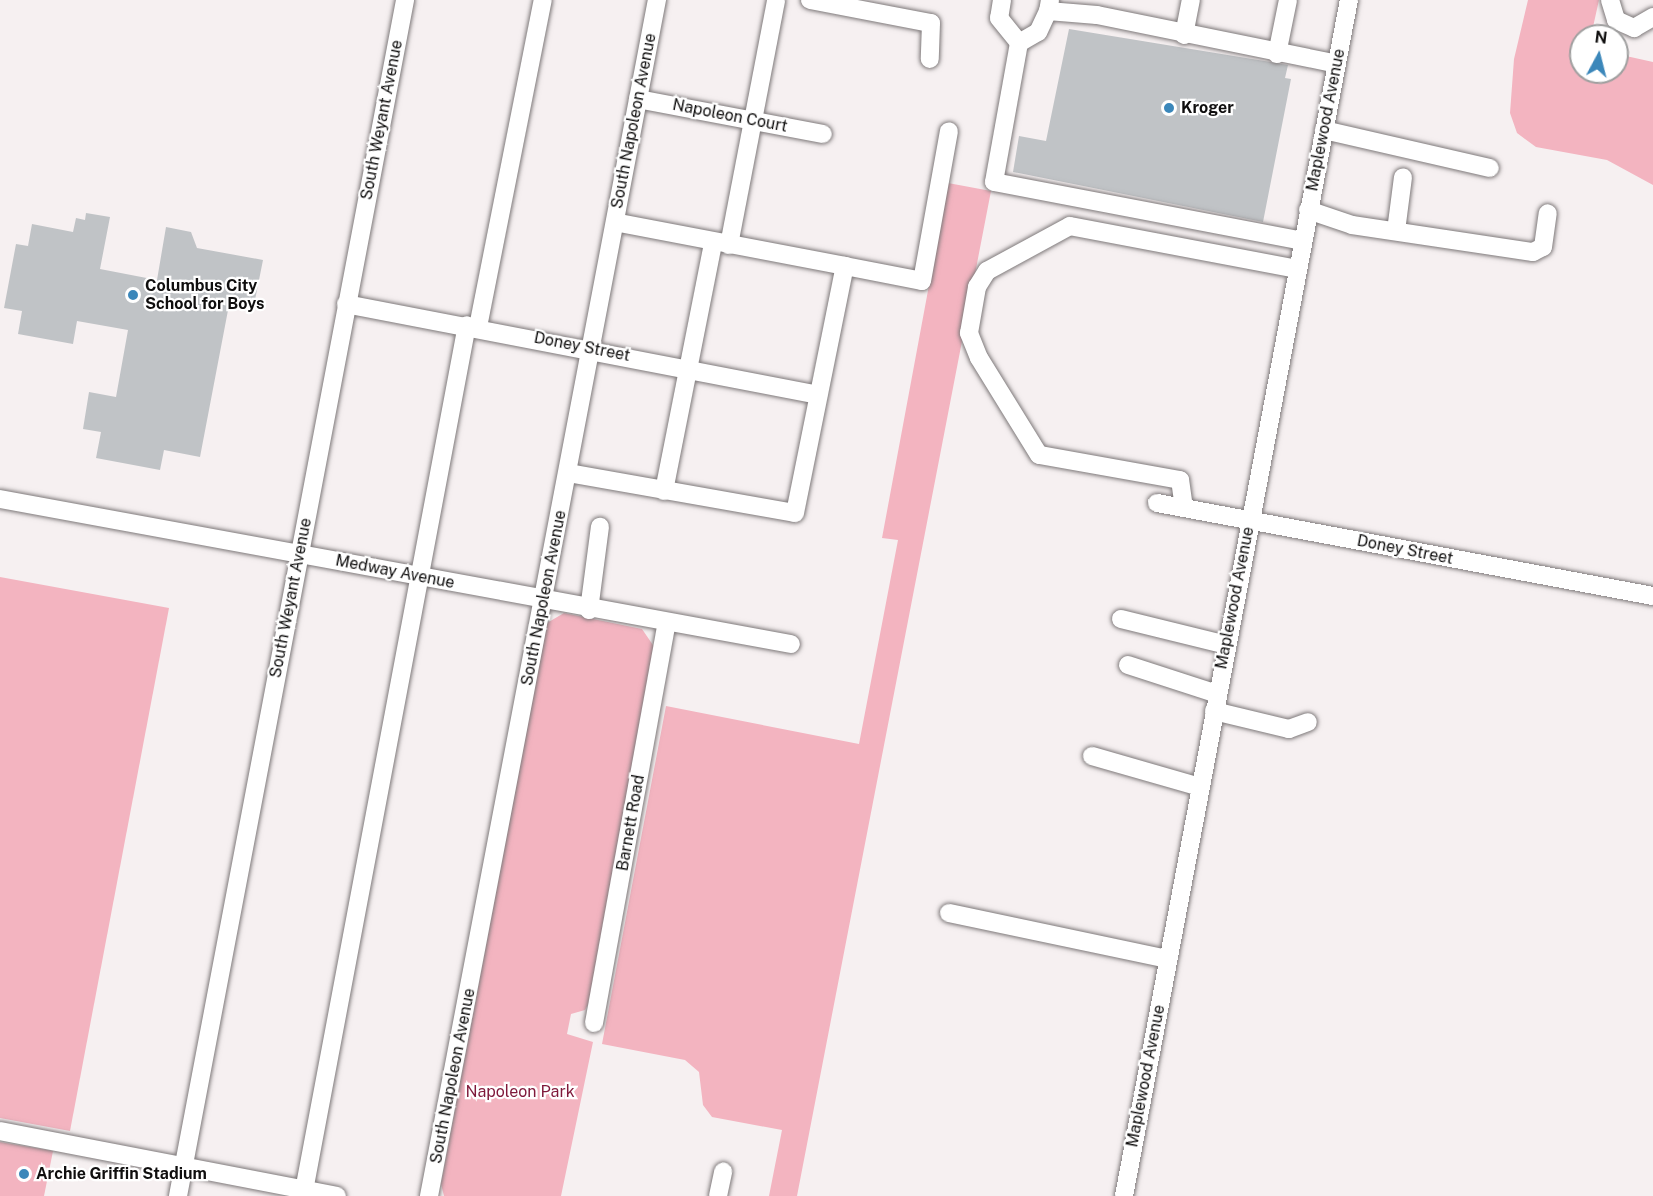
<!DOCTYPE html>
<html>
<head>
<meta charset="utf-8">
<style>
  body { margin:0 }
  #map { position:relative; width:1653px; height:1196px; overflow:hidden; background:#f6f0f1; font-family:"Public Sans",sans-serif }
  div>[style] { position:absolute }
  .green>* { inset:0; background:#f3b4c0 }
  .building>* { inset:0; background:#c0c3c6 }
  .roads { filter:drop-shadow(0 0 2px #7e797a) drop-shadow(0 0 2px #7e797a) }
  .minor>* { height:18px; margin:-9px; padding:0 9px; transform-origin:9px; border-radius:9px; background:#fff }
  .dots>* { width:16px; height:16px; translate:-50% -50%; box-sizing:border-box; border:3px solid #fff; border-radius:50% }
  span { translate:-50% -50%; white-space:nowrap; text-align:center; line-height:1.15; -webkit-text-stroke:4.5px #fff; paint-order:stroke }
  .poi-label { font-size:16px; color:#0f0e0e; font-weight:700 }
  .left { translate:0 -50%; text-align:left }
  .street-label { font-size:16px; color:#0f0e0e }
  .park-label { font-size:16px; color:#7f193b }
  .north { position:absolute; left:1569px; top:24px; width:60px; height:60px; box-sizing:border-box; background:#fff; border:2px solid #9f9f9f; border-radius:50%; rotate:7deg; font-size:16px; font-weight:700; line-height:24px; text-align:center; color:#0f0e0e }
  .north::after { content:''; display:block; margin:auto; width:21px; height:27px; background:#3b87ba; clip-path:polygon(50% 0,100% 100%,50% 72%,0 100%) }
</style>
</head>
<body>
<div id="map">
  <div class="green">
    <i style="clip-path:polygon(1528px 0,1599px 0,1591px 36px,1581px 36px,1581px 72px,1617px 72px,1617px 54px,1653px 62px,1653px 185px,1607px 160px,1536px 147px,1517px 133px,1510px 113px,1514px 59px)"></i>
    <i style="clip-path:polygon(948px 183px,991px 191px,797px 1196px,769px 1196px,782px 1130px,712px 1117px,703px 1105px,699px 1072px,685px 1060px,602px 1044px,666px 706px,859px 744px,898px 540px,882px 538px)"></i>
    <i style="clip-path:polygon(0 577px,169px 608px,70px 1131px,0 1118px)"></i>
    <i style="clip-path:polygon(564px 613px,642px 629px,655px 648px,590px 1001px,585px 1010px,571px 1014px,567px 1034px,593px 1042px,561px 1196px,444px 1196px,441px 1184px,547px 623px)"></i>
    <i style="clip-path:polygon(0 1142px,53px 1151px,44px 1196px,0 1196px)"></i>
  </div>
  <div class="building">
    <i style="clip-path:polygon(1069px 29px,1288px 65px,1285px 78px,1291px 79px,1263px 222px,1013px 172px,1019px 136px,1046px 141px)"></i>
    <i style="clip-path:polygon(86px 213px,110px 217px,100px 269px,157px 280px,166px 227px,191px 232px,197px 248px,263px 260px,253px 310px,229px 305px,200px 457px,164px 450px,160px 470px,96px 458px,101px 432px,83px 429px,89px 392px,116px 397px,128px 330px,77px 321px,73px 344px,18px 334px,22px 311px,4px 308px,16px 244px,28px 246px,32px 224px,73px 232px,76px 218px,85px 220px)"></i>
  </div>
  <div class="roads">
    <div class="minor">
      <i style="left:810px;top:0;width:123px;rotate:10.8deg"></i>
      <i style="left:931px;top:23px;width:36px;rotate:92deg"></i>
      <i style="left:1002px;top:0;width:18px;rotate:99deg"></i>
      <i style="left:999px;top:18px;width:32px;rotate:51deg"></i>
      <i style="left:1050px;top:0;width:11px;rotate:100deg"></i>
      <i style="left:1048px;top:11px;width:49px;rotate:4.7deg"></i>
      <i style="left:1097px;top:15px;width:245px;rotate:11.5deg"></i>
      <i style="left:1610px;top:0;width:21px;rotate:73deg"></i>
      <i style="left:1616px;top:20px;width:20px;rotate:24deg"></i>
      <i style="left:1634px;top:28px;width:22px;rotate:-30deg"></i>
      <i style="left:1048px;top:11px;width:23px;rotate:115deg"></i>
      <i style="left:1038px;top:32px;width:22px;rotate:150deg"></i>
      <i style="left:1019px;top:43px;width:141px;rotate:100.2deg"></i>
      <i style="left:994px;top:182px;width:314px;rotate:10.8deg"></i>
      <i style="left:1184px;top:35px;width:36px;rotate:-79deg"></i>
      <i style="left:1277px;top:54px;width:55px;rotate:-78.5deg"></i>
      <i style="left:638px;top:99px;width:188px;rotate:10.7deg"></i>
      <i style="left:1324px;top:130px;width:170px;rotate:12.9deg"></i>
      <i style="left:1308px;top:210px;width:46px;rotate:18.8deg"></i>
      <i style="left:1352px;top:225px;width:183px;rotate:8.5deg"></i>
      <i style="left:1533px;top:252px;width:11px;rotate:-27deg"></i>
      <i style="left:1543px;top:247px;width:34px;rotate:-82deg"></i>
      <i style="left:1396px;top:231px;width:54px;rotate:-82.6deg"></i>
      <i style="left:729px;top:245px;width:249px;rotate:-79.1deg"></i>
      <i style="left:845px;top:266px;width:78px;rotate:11deg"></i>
      <i style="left:922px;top:281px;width:152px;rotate:-79.8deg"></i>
      <i style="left:346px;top:304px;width:481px;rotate:10.9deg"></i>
      <i style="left:478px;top:327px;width:333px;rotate:-78.8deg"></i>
      <i style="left:568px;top:473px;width:230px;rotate:10deg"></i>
      <i style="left:795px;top:513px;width:252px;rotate:-78.6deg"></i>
      <i style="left:845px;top:266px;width:234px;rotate:-169.2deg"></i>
      <i style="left:664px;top:491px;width:253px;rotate:-78.8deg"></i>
      <i style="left:0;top:499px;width:804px;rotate:10.39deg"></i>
      <i style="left:1157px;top:503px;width:505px;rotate:10.62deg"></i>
      <i style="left:1184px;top:508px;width:28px;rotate:-98deg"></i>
      <i style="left:1180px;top:480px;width:143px;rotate:-169.9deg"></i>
      <i style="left:1039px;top:455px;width:114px;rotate:-121.7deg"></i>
      <i style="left:979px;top:358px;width:27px;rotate:-112deg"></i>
      <i style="left:969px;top:333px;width:47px;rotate:-80.1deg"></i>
      <i style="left:977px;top:287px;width:19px;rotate:-58deg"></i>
      <i style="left:987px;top:271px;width:94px;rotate:-28.5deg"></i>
      <i style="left:1070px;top:226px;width:231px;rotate:10.7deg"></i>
      <i style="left:589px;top:610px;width:84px;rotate:-82.5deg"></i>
      <i style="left:1121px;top:619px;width:109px;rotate:13.8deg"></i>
      <i style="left:1128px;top:665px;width:94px;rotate:18deg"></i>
      <i style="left:1214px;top:711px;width:77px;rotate:13.5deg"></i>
      <i style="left:1289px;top:729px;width:20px;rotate:-20deg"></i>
      <i style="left:1092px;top:756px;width:112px;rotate:16deg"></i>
      <i style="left:949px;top:913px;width:224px;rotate:11.9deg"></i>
      <i style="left:594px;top:1023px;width:407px;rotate:-79.7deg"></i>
      <i style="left:0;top:1131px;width:343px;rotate:10.9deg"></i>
      <i style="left:178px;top:1196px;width:1217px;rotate:-79.25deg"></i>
      <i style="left:303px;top:1196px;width:886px;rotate:-79.34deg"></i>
      <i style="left:429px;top:1196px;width:1218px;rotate:-79.21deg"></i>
      <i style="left:718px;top:1196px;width:25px;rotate:-78deg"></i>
      <i style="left:1124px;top:1196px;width:1217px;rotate:-79.35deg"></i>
    </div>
  </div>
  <div class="dots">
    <i style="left:1169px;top:108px;background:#3b87ba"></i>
    <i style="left:133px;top:295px;background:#3b87ba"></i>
    <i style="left:24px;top:1174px;background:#3b87ba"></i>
  </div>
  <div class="poi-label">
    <span class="left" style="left:1181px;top:108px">Kroger</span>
    <span class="left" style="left:145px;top:295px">Columbus City<br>School for Boys</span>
    <span class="left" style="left:36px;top:1174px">Archie Griffin Stadium</span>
  </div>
  <div class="street-label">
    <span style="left:730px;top:116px;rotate:11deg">Napoleon Court</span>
    <span style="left:382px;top:120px;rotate:-79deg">South Weyant Avenue</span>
    <span style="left:1326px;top:120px;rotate:-79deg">Maplewood Avenue</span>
    <span style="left:634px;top:121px;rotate:-79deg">South Napoleon Avenue</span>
    <span style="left:582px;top:347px;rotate:11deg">Doney Street</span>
    <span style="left:1405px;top:550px;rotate:11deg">Doney Street</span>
    <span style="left:395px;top:572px;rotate:11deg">Medway Avenue</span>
    <span style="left:291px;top:598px;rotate:-79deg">South Weyant Avenue</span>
    <span style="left:544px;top:598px;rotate:-79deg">South Napoleon Avenue</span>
    <span style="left:1235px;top:598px;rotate:-79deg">Maplewood Avenue</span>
    <span style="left:631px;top:823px;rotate:-80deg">Barnett Road</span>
    <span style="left:453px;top:1076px;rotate:-79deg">South Napoleon Avenue</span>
    <span style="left:1146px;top:1076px;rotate:-79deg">Maplewood Avenue</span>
  </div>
  <div class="park-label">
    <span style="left:520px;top:1092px">Napoleon Park</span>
  </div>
  <div class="north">N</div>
</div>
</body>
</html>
